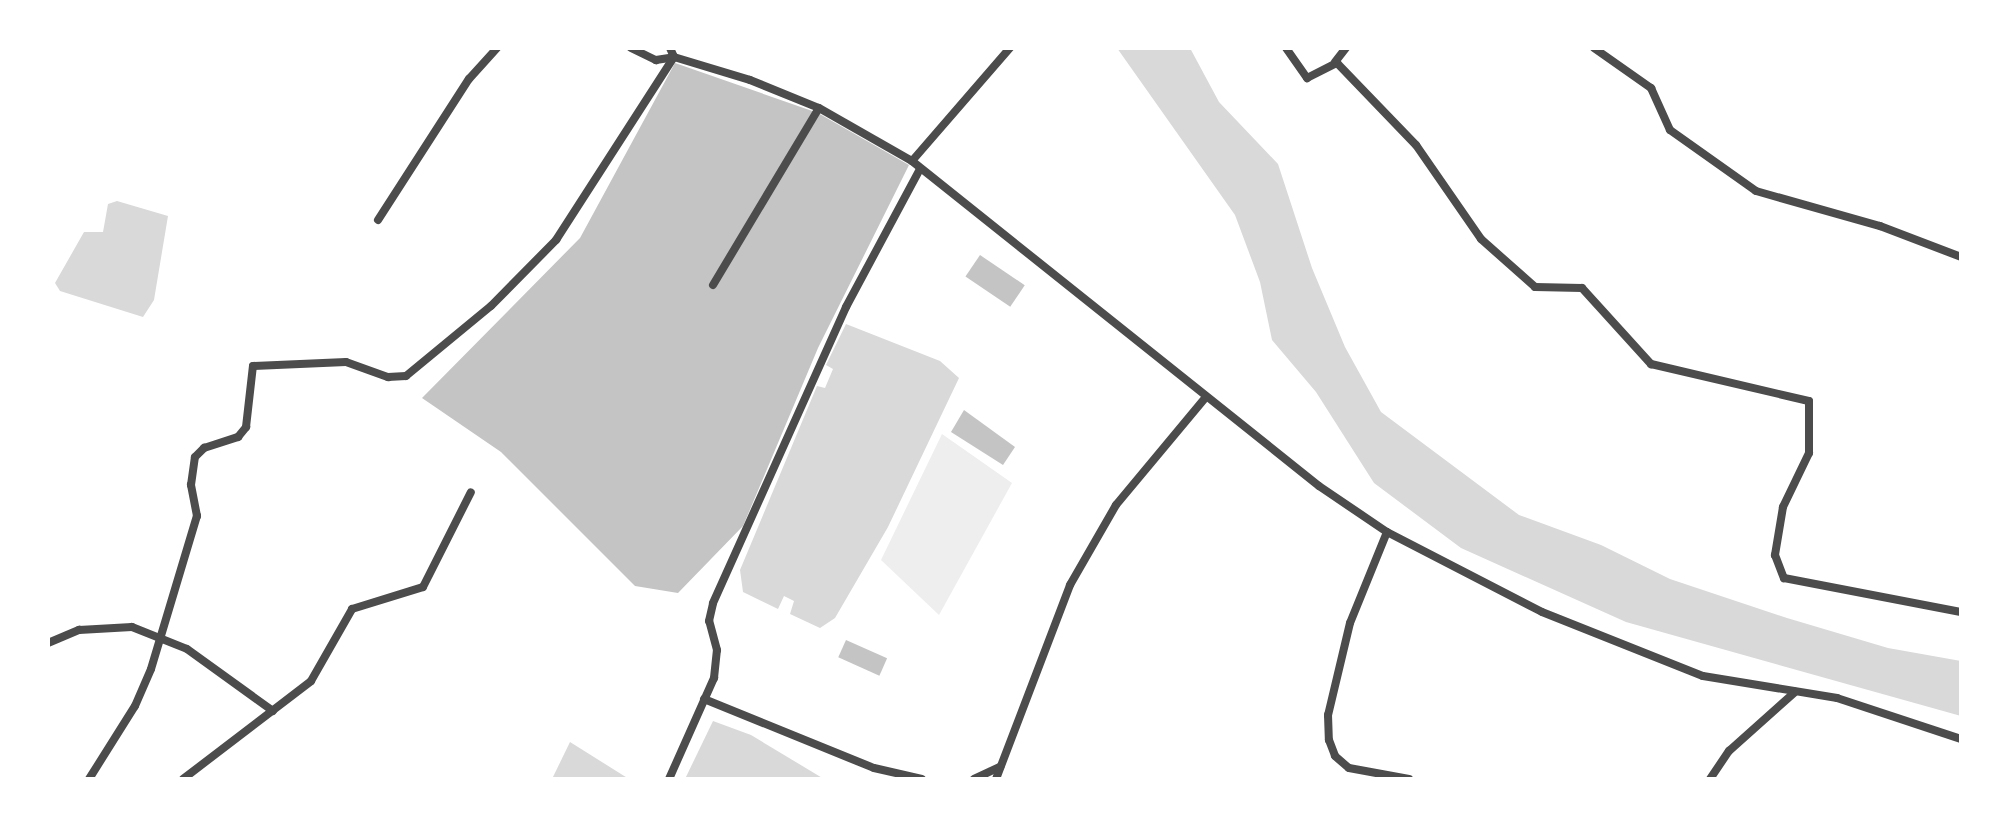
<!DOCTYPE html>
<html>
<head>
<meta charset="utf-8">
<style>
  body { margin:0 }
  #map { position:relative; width:2009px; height:827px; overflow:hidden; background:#fff; font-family:"Exo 2",sans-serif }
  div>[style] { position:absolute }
  .green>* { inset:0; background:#eee }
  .water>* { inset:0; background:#d9d9d9 }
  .building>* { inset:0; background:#c4c4c4; transform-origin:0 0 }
  .minor>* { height:8px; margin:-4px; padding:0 4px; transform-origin:4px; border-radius:4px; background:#4c4c4c }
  span { translate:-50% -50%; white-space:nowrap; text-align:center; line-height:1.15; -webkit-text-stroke:6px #fff; paint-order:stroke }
  .frame { position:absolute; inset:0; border:50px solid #fff; pointer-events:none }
</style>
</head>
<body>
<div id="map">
  <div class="green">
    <i style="clip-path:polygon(942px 434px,1012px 483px,939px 615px,881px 560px)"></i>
  </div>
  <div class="water">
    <i style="clip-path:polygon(1117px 48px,1190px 48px,1219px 102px,1278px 164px,1312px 268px,1345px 347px,1381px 412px,1519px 515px,1601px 545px,1670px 579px,1787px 618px,1888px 648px,1961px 661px,1961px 716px,1626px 622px,1461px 548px,1374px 483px,1316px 392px,1272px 340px,1260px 282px,1235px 215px)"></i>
    <i style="clip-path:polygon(117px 201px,168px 216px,154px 300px,143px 317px,60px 291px,55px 283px,84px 232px,103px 232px,108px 204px)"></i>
    <i style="clip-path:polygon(846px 324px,940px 361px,959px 378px,888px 527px,835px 618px,820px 628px,790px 614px,794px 601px,784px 596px,778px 609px,743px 592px,740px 570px,817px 386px,825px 388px,833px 369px,826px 365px)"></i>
    <i style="clip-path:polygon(713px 721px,751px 735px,824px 779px,685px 779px)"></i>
    <i style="clip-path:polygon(570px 742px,629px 779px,552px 779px)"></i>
  </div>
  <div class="building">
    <i style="clip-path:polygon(675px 63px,818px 113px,909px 165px,818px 348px,743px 526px,678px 593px,635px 586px,501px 452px,422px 398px,580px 238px)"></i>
    <i style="left:980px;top:255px;width:54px;height:26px;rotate:34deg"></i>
    <i style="clip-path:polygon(964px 410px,1015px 447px,1003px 465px,951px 432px)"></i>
    <i style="left:846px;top:640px;width:45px;height:19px;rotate:24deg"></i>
  </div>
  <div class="minor">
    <i style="left:631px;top:48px;width:28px;rotate:26deg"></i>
    <i style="left:656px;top:60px;width:18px;rotate:-9deg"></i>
    <i style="left:674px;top:57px;width:79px;rotate:16.8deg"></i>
    <i style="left:750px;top:80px;width:74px;rotate:22.1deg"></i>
    <i style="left:819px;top:108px;width:107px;rotate:29.7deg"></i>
    <i style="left:912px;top:161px;width:150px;rotate:-49.1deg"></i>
    <i style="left:1286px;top:48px;width:37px;rotate:55deg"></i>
    <i style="left:1307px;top:78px;width:34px;rotate:-27deg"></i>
    <i style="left:1337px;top:63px;width:114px;rotate:46.1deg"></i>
    <i style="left:1416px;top:145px;width:114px;rotate:55.3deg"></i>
    <i style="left:1481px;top:239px;width:72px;rotate:41.6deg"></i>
    <i style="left:1535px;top:287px;width:47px;rotate:1.2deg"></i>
    <i style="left:1582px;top:288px;width:103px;rotate:47.8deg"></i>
    <i style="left:1651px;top:364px;width:162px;rotate:13.2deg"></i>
    <i style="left:1809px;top:401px;width:52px;rotate:90deg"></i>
    <i style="left:1809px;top:453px;width:60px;rotate:115.7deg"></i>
    <i style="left:1783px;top:507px;width:49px;rotate:99.5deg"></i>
    <i style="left:1775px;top:555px;width:25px;rotate:69deg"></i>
    <i style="left:1784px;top:578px;width:180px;rotate:10.9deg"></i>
    <i style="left:1594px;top:48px;width:70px;rotate:35.1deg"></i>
    <i style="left:1651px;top:88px;width:46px;rotate:65.7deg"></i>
    <i style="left:1670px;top:130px;width:105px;rotate:35.3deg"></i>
    <i style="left:1756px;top:191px;width:129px;rotate:15.8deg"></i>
    <i style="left:1880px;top:226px;width:87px;rotate:20.9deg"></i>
    <i style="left:1335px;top:62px;width:18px;rotate:-52deg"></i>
    <i style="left:912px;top:161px;width:521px;rotate:38.61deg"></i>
    <i style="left:1319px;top:486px;width:82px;rotate:34.1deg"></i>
    <i style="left:1387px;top:532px;width:174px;rotate:27.3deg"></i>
    <i style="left:1542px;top:612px;width:173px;rotate:21.7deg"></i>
    <i style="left:1703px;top:676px;width:136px;rotate:9.3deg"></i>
    <i style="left:1837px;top:698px;width:131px;rotate:18.3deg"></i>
    <i style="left:378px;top:220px;width:168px;rotate:-57.2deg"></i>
    <i style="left:469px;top:79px;width:42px;rotate:-47.9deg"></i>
    <i style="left:713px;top:285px;width:206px;rotate:-59.1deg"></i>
    <i style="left:1387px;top:532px;width:98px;rotate:112.1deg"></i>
    <i style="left:1350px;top:623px;width:95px;rotate:103.4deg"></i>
    <i style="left:1328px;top:715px;width:25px;rotate:88deg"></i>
    <i style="left:1329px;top:740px;width:17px;rotate:69deg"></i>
    <i style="left:1335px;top:756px;width:18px;rotate:41deg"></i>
    <i style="left:1349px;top:768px;width:61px;rotate:10.4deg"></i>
    <i style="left:48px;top:643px;width:34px;rotate:-23deg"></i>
    <i style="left:79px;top:630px;width:53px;rotate:-3.2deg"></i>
    <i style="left:132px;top:627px;width:59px;rotate:21.8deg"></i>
    <i style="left:187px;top:649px;width:106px;rotate:35.8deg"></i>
    <i style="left:704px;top:699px;width:183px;rotate:22.1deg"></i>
    <i style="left:874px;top:768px;width:49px;rotate:12.9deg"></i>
    <i style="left:89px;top:779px;width:86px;rotate:-57.8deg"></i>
    <i style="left:135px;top:706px;width:40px;rotate:-66.6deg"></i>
    <i style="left:151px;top:669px;width:160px;rotate:-73.3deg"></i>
    <i style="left:197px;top:516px;width:32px;rotate:-101deg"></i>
    <i style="left:191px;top:485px;width:28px;rotate:-82deg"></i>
    <i style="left:195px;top:457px;width:13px;rotate:-45deg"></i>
    <i style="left:204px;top:448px;width:36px;rotate:-18deg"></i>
    <i style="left:238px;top:437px;width:13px;rotate:-51deg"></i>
    <i style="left:246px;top:427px;width:61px;rotate:-83.5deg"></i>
    <i style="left:253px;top:366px;width:93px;rotate:-2.5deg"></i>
    <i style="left:346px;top:362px;width:45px;rotate:19.7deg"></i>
    <i style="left:388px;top:377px;width:18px;rotate:-3deg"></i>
    <i style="left:406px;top:376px;width:110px;rotate:-39.5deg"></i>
    <i style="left:491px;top:306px;width:93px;rotate:-45.4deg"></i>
    <i style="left:556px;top:240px;width:218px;rotate:-57.2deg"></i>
    <i style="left:674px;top:57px;width:10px;rotate:-114deg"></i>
    <i style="left:183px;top:779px;width:161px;rotate:-37.4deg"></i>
    <i style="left:311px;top:681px;width:83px;rotate:-60.3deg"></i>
    <i style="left:352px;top:609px;width:74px;rotate:-17.2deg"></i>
    <i style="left:423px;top:587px;width:106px;rotate:-63.2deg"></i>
    <i style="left:669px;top:779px;width:111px;rotate:-66deg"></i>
    <i style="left:714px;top:678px;width:28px;rotate:-84deg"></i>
    <i style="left:717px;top:650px;width:30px;rotate:-105deg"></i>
    <i style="left:709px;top:621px;width:18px;rotate:-77deg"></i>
    <i style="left:713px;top:603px;width:325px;rotate:-65.8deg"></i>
    <i style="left:846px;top:307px;width:157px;rotate:-61.8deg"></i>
    <i style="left:974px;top:779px;width:29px;rotate:-25deg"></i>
    <i style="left:996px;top:779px;width:208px;rotate:-69.1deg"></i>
    <i style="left:1070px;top:585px;width:92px;rotate:-60.1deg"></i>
    <i style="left:1116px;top:505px;width:141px;rotate:-50.2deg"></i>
    <i style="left:1710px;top:779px;width:34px;rotate:-56deg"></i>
    <i style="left:1729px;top:751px;width:89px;rotate:-41.8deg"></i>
  </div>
  <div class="frame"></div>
</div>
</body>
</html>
